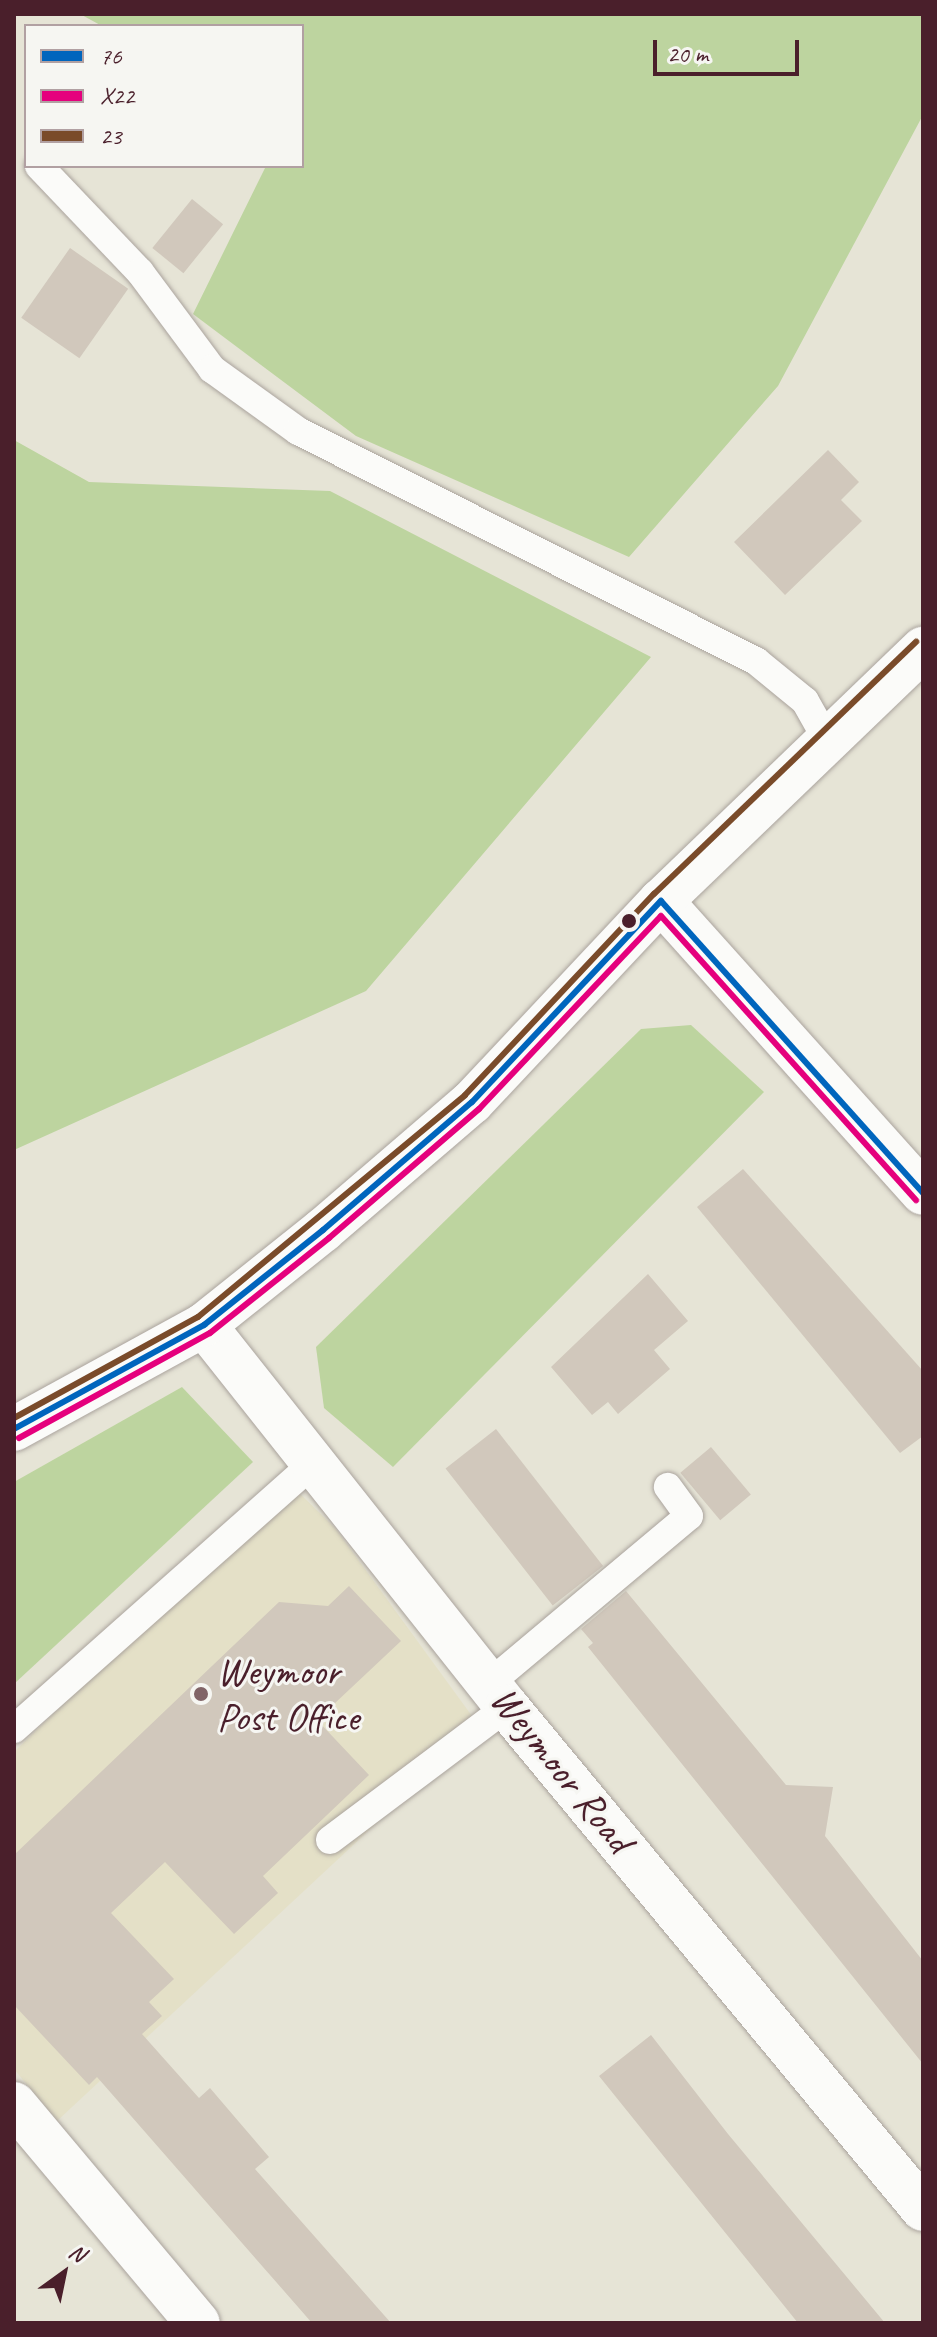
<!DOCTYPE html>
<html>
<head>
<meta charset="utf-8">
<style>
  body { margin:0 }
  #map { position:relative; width:937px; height:2337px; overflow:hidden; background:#e6e4d6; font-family:Caveat,sans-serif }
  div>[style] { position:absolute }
  .built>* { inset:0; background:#e4e0c7 }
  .green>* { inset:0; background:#bdd49f }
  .building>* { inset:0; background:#d1c8bc; transform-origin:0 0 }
  .roads { filter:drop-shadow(0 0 2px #aaa39d) drop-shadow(0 0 2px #aaa39d) }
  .service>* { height:28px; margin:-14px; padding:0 14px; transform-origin:14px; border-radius:14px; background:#fbfbf9 }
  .minor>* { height:44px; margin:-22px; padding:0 22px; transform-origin:22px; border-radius:22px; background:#fbfbf9 }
  .tertiary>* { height:44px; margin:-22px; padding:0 22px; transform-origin:22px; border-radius:22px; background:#fbfbf9 }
  .bus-1>* { height:6px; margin:-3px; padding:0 3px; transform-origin:3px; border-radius:3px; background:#0065bd }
  .bus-2>* { height:6px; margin:-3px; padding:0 3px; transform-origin:3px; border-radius:3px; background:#e5007d }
  .bus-3>* { height:6px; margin:-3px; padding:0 3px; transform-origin:3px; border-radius:3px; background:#7a4b2a }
  .dots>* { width:22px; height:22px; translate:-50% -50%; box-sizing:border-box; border:4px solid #f6f6f2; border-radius:50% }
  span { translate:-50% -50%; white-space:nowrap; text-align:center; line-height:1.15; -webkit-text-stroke:6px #f6f6f2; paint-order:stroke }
  .poi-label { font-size:40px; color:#4a1f2b }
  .left { translate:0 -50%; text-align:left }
  .street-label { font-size:40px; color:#4a1f2b }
  .frame { position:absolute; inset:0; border:16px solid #4a1f2b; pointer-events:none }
  .legend { position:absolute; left:24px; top:24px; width:280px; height:144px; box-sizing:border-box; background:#f6f6f2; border:2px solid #b1a0a2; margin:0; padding:10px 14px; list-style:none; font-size:24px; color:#4a1f2b }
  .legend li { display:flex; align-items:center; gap:16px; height:40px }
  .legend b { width:40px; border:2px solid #b1a0a2 }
  .north { position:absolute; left:24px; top:2233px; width:80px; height:80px; -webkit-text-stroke:6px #f6f6f2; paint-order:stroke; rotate:33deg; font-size:22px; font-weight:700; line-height:32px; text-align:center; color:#4a1f2b }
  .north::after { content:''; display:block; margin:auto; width:28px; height:36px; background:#4a1f2b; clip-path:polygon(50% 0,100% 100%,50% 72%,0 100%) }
  .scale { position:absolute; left:653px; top:40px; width:146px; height:36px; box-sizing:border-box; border:4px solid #4a1f2b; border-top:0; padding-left:10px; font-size:24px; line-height:28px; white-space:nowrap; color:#4a1f2b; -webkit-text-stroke:6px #f6f6f2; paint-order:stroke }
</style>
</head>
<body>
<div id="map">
  <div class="built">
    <i style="clip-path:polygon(290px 1484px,335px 1528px,480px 1727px,57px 2121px,14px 2069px,14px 1752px)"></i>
  </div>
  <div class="green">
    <i style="clip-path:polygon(80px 14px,923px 14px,923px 115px,778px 386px,629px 557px,356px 436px,193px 314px,266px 166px,302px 166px,302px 26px,102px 26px)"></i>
    <i style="clip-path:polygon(14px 440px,89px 482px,330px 491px,651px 657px,366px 991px,14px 1150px)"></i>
    <i style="clip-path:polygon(691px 1025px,764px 1092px,393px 1467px,324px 1408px,316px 1347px,641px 1029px)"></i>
    <i style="clip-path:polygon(182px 1387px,253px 1462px,14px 1684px,14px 1482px)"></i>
  </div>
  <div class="building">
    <i style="left:192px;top:199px;width:40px;height:63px;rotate:39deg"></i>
    <i style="left:70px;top:248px;width:71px;height:85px;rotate:35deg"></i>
    <i style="clip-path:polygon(828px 450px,859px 482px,841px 500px,862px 521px,785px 595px,734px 542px)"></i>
    <i style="clip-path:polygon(743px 1169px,923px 1371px,923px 1436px,900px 1453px,697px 1207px)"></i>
    <i style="clip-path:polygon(648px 1274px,688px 1321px,654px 1350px,670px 1369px,618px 1414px,608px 1402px,592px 1415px,551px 1367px)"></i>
    <i style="left:496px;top:1429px;width:174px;height:64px;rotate:52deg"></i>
    <i style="left:711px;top:1447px;width:62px;height:40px;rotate:50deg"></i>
    <i style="clip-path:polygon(349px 1586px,401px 1641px,317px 1720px,369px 1775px,263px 1876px,278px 1893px,234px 1934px,165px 1862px,111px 1913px,174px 1979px,149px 2002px,162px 2016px,142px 2034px,199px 2098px,210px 2088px,239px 2122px,269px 2157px,255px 2169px,391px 2323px,312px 2323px,97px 2077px,89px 2085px,14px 2005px,14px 1855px,279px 1602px,328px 1606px)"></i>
    <i style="clip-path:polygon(626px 1591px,786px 1785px,833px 1787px,825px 1836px,923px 1961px,923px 2064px,588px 1647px,593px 1643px,581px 1629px)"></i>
    <i style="clip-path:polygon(651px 2035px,728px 2134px,885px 2323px,798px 2323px,599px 2076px)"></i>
  </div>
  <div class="roads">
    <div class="service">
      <i style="left:39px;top:166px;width:146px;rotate:46.4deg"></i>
      <i style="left:140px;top:272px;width:121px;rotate:53.4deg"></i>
      <i style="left:212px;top:369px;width:106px;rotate:35.8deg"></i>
      <i style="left:298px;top:431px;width:513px;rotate:26.67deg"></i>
      <i style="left:756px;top:661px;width:63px;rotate:39.2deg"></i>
      <i style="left:805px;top:701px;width:45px;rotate:60.6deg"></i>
      <i style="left:491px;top:1682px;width:258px;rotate:-40deg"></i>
      <i style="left:689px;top:1516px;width:36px;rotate:-126deg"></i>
      <i style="left:14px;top:1729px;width:405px;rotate:-41.6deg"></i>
      <i style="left:330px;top:1840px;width:221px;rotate:-36.9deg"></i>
    </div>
    <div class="minor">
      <i style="left:204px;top:1325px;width:488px;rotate:51.6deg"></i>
      <i style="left:507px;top:1707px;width:652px;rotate:50.35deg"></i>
      <i style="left:14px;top:2104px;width:286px;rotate:50deg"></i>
    </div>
    <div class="tertiary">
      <i style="left:661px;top:901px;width:392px;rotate:48.1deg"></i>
      <i style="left:14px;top:1429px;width:217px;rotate:-28.7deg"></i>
      <i style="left:204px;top:1325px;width:152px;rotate:-38.6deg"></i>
      <i style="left:323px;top:1230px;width:196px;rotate:-40.7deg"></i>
      <i style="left:472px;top:1102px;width:276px;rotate:-46.8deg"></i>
      <i style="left:661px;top:901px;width:364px;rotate:-43.9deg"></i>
    </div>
  </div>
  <div class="bus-1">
    <i style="left:14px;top:1429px;width:217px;rotate:-28.7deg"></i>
    <i style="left:204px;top:1325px;width:152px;rotate:-38.6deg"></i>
    <i style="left:323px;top:1230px;width:196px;rotate:-40.7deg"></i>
    <i style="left:472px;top:1102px;width:276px;rotate:-46.8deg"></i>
    <i style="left:661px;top:901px;width:392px;rotate:48.1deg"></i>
  </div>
  <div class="bus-2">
    <i style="left:19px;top:1438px;width:218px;rotate:-28.8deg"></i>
    <i style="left:210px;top:1333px;width:152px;rotate:-38.6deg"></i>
    <i style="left:329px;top:1238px;width:198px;rotate:-40.7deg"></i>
    <i style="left:479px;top:1109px;width:265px;rotate:-46.7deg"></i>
    <i style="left:661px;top:916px;width:382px;rotate:48.1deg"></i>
  </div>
  <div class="bus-3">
    <i style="left:14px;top:1418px;width:210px;rotate:-28.8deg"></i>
    <i style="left:198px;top:1317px;width:347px;rotate:-39.7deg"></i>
    <i style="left:465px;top:1095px;width:276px;rotate:-46.8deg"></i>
    <i style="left:654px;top:894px;width:364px;rotate:-43.9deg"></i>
  </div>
  <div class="dots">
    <i style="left:629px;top:921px;background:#4a1f2b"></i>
    <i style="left:201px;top:1694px;background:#816467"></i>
  </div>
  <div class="poi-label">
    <span class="left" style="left:217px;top:1694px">Weymoor<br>Post Office</span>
  </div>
  <div class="street-label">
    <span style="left:562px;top:1769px;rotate:51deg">Weymoor Road</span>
  </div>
  <div class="frame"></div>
  <ul class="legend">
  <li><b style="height:10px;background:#0065bd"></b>76</li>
  <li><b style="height:10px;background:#e5007d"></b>X22</li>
  <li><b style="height:10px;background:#7a4b2a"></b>23</li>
  </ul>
  <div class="north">N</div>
  <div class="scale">20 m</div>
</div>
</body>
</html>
